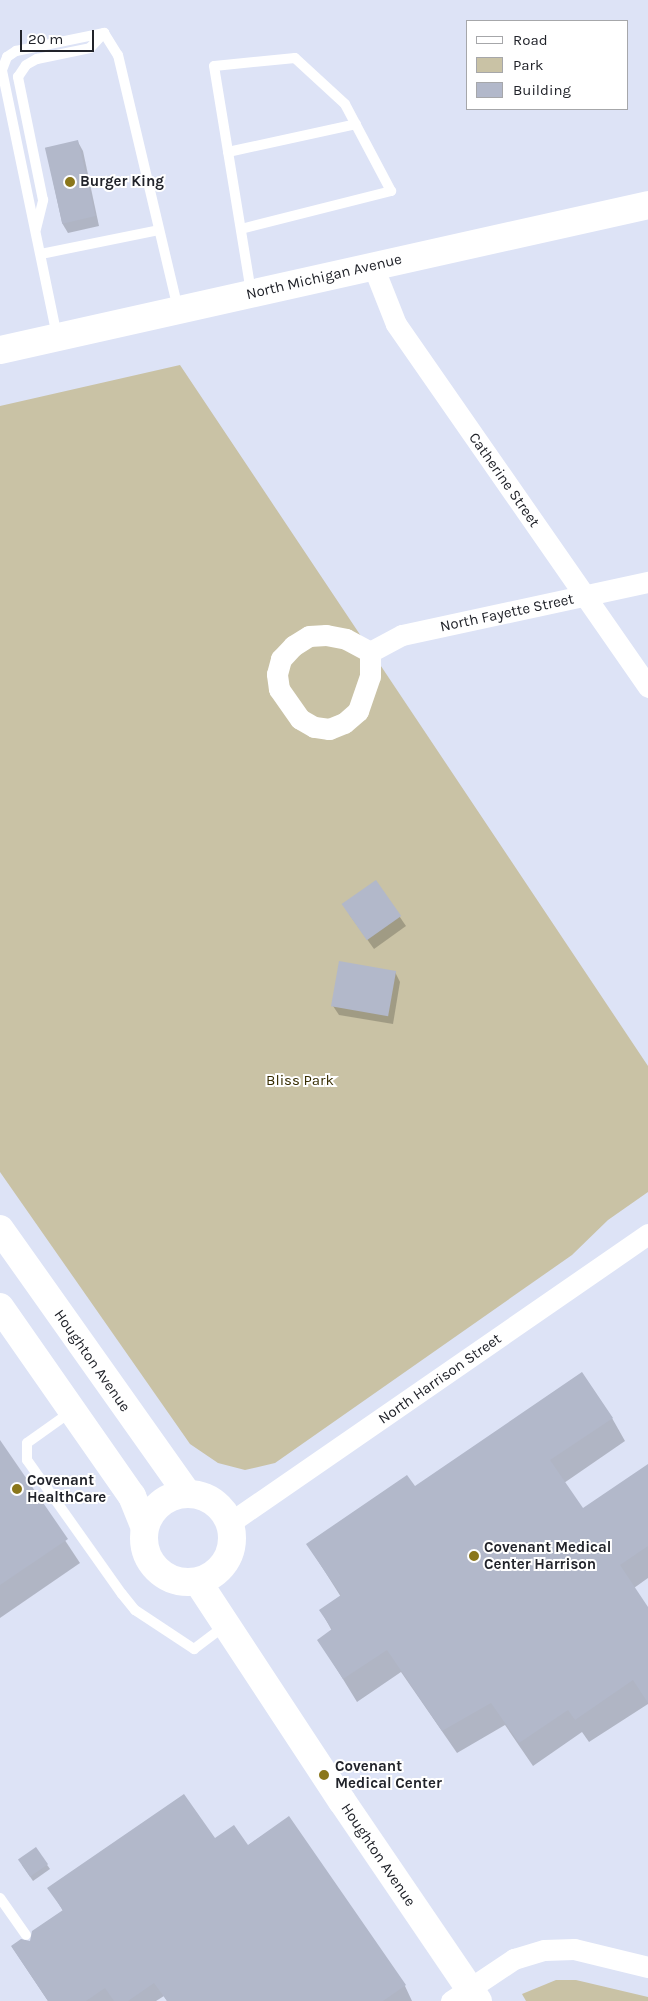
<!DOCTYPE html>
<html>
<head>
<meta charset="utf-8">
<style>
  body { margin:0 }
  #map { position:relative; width:648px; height:2001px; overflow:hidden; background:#dde3f6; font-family:Karla,sans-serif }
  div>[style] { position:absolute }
  .green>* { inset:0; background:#c9c2a5 }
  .shadow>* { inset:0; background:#0003 }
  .building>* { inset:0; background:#b2b8ca; transform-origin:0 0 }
  .lane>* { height:10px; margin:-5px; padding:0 5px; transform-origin:5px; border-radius:5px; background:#fff }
  .street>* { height:21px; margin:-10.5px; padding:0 10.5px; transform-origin:10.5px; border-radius:10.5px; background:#fff }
  .secondary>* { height:28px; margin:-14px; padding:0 14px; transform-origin:14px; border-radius:14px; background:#fff }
  .secondary>.ring { margin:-14px; padding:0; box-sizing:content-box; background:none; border:28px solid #fff; border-radius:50% }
  .dots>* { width:14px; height:14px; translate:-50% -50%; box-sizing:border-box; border:2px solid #fff; border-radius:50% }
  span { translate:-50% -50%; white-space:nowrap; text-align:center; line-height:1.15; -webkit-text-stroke:4px #fff; paint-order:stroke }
  .poi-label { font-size:15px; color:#21232a; font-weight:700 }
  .left { translate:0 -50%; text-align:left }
  .street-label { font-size:15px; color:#21232a }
  .park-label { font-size:15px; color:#382e03 }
  .legend { position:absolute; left:466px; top:20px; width:162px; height:90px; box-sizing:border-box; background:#fff; border:1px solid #a6a7aa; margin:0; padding:6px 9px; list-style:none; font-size:15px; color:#21232a }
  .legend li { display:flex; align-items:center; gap:10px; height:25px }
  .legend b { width:25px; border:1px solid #a6a7aa }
  .scale { position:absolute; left:20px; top:30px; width:74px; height:22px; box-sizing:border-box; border:2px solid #21232a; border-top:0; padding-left:6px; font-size:15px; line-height:18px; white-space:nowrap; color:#21232a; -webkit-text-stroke:4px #fff; paint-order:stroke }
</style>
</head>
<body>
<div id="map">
  <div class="green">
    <i style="clip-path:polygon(180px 365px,648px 1066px,648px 1192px,608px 1220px,572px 1255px,275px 1463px,245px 1470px,218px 1463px,190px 1444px,0 1172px,0 406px)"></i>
    <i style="clip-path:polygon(556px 1980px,576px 1980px,648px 1997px,648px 2001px,526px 2001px,522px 1994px)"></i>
  </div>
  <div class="shadow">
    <i style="clip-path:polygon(78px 142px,83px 151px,99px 226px,68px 233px,62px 223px,46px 148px)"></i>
    <i style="clip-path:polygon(376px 882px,406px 926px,374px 949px,349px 914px)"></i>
    <i style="clip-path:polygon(395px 972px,400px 982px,393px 1024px,339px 1015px,333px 1006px)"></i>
    <i style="clip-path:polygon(612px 1418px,625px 1441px,564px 1483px,583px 1510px,648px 1465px,648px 1578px,634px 1588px,648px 1609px,648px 1704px,589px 1742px,582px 1732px,533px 1766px,505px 1725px,457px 1753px,401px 1672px,357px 1702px,319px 1640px,332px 1631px,321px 1611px,341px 1597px,308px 1545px,415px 1488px)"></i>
    <i style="clip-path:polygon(0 1442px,80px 1563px,0 1618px)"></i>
    <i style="clip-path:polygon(289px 1818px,405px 1986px,412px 2001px,167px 2001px,164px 1996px,156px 2001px,48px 2001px,12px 1947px,30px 1942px,63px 1911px,49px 1888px,214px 1840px,247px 1846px)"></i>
    <i style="clip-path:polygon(36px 1849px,50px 1869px,33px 1881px,22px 1865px)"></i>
  </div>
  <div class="building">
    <i style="left:78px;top:140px;width:78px;height:34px;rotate:77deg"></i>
    <i style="left:376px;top:880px;width:44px;height:42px;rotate:55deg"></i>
    <i style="left:339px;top:961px;width:58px;height:46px;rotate:10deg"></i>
    <i style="clip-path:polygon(582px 1372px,613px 1418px,550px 1460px,583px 1508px,648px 1464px,648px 1546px,620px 1565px,648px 1607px,648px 1703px,633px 1680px,575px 1720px,568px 1710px,519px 1743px,491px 1703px,442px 1731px,387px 1650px,343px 1679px,317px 1640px,332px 1629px,319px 1610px,341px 1595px,306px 1544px,407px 1475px,415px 1486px)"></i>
    <i style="clip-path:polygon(0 1440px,68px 1539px,0 1585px)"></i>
    <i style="clip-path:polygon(184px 1794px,215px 1838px,234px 1825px,248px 1845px,289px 1816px,406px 1985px,383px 2001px,167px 2001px,154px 1983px,128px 2001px,114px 2001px,105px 1988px,86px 2001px,48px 2001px,11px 1946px,21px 1939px,30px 1941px,32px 1931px,63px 1910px,47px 1888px)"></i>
    <i style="left:36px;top:1847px;width:21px;height:22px;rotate:55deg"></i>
  </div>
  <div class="lane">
    <i style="left:228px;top:152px;width:131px;rotate:-12.3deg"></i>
    <i style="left:36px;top:229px;width:30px;rotate:-76deg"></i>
    <i style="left:43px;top:200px;width:126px;rotate:-101.5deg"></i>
    <i style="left:18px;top:77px;width:14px;rotate:-56deg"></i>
    <i style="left:26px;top:65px;width:13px;rotate:-29deg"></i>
    <i style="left:37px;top:59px;width:54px;rotate:-11.7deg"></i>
    <i style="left:90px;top:48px;width:21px;rotate:-47deg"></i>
    <i style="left:241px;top:229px;width:155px;rotate:-14.2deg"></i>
    <i style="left:391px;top:191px;width:98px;rotate:-117.9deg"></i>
    <i style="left:345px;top:104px;width:68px;rotate:-137.4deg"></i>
    <i style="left:295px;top:58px;width:81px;rotate:174.4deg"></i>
    <i style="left:214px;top:66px;width:229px;rotate:80.7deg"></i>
    <i style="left:41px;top:254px;width:120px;rotate:-11.5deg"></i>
    <i style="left:57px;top:336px;width:272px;rotate:-101.7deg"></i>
    <i style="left:2px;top:70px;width:14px;rotate:-69deg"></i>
    <i style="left:7px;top:57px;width:11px;rotate:-34deg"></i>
    <i style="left:16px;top:51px;width:90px;rotate:-11.6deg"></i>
    <i style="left:104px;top:33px;width:26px;rotate:58deg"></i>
    <i style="left:118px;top:55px;width:261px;rotate:76.7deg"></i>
    <i style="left:72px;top:1411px;width:55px;rotate:144.6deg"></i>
    <i style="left:27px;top:1443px;width:17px;rotate:90deg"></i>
    <i style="left:27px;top:1460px;width:164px;rotate:54.7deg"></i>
    <i style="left:122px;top:1594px;width:21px;rotate:51deg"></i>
    <i style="left:135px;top:1610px;width:71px;rotate:33.5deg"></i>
    <i style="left:194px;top:1649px;width:39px;rotate:-37deg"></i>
    <i style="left:0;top:1898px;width:45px;rotate:54.9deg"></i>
  </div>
  <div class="street">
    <i style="left:373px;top:266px;width:62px;rotate:68.4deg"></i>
    <i style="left:396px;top:324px;width:442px;rotate:55.2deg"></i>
    <i style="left:326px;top:635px;width:20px;rotate:11deg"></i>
    <i style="left:346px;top:639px;width:27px;rotate:28deg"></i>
    <i style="left:370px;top:652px;width:24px;rotate:90deg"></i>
    <i style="left:370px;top:676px;width:37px;rotate:109deg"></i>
    <i style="left:358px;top:711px;width:18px;rotate:139deg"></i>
    <i style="left:344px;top:723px;width:16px;rotate:158deg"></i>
    <i style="left:329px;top:729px;width:15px;rotate:-172deg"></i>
    <i style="left:314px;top:727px;width:16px;rotate:-150deg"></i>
    <i style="left:300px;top:719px;width:37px;rotate:-125deg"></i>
    <i style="left:279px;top:689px;width:15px;rotate:-98deg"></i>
    <i style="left:277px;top:674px;width:16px;rotate:-75deg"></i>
    <i style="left:281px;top:659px;width:18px;rotate:-47deg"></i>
    <i style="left:293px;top:646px;width:19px;rotate:-32deg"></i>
    <i style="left:309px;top:636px;width:17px;rotate:-3deg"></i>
    <i style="left:370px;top:652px;width:36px;rotate:-28deg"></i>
    <i style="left:402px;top:635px;width:252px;rotate:-12.2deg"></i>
    <i style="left:231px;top:1522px;width:507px;rotate:-34.63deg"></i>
    <i style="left:451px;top:2001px;width:76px;rotate:-33.7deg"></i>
    <i style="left:514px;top:1959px;width:31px;rotate:-17deg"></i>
    <i style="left:544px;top:1950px;width:30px;rotate:-2deg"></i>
    <i style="left:574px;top:1949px;width:76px;rotate:13.7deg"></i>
  </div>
  <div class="secondary">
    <i style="left:0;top:350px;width:664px;rotate:-12.61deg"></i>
    <i style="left:0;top:1229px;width:322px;rotate:54.7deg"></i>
    <i style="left:0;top:1307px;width:231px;rotate:55.1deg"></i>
    <i style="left:132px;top:1496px;width:32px;rotate:68deg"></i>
    <i class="ring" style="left:144px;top:1494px;width:60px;height:60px"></i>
    <i style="left:198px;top:1582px;width:262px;rotate:56.7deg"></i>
    <i style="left:342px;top:1801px;width:242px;rotate:55.8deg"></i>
  </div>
  <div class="dots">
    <i style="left:70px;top:182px;background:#8a761a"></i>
    <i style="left:17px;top:1489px;background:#8a761a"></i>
    <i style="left:474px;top:1556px;background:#8a761a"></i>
    <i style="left:324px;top:1775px;background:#8a761a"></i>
  </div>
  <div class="poi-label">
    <span class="left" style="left:80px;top:182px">Burger King</span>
    <span class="left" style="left:27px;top:1489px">Covenant<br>HealthCare</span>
    <span class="left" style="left:484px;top:1556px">Covenant Medical<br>Center Harrison</span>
    <span class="left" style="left:335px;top:1775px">Covenant<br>Medical Center</span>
  </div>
  <div class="street-label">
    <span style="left:324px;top:277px;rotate:-13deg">North Michigan Avenue</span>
    <span style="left:504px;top:480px;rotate:55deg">Catherine Street</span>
    <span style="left:507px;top:613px;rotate:-12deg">North Fayette Street</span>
    <span style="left:92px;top:1361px;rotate:55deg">Houghton Avenue</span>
    <span style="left:440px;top:1379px;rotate:-35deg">North Harrison Street</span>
    <span style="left:378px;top:1855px;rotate:56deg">Houghton Avenue</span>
  </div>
  <div class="park-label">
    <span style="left:300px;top:1081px">Bliss Park</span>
  </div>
  <ul class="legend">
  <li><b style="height:6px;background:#fff"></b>Road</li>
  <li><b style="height:14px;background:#c9c2a5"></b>Park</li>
  <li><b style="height:14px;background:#b2b8ca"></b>Building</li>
  </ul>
  <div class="scale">20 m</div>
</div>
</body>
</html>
